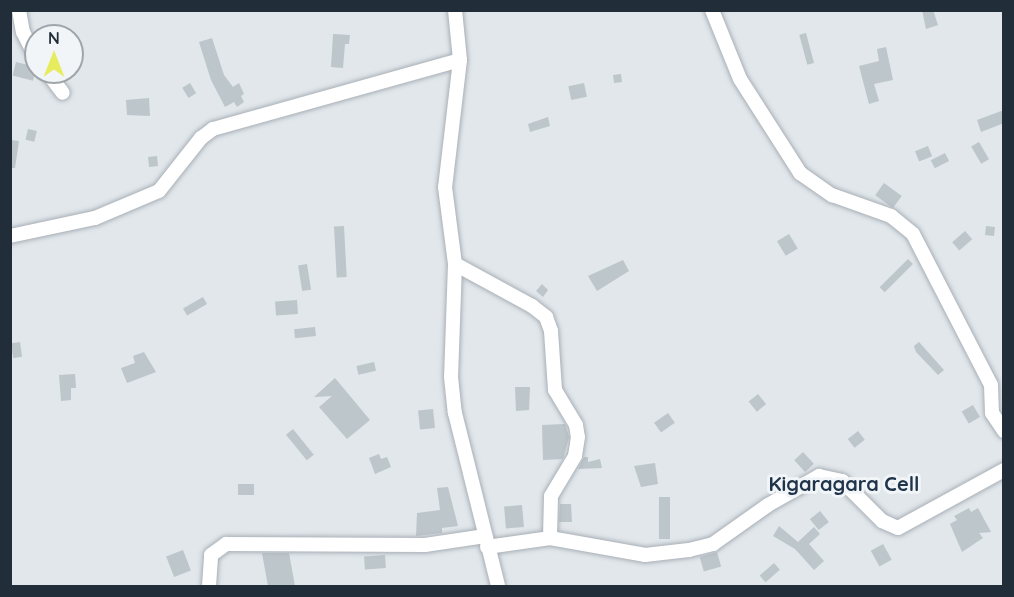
<!DOCTYPE html>
<html>
<head>
<meta charset="utf-8">
<style>
  body { margin:0 }
  #map { position:relative; width:1014px; height:597px; overflow:hidden; background:#e1e7eb; font-family:Quicksand,sans-serif }
  div>[style] { position:absolute }
  .building>* { inset:0; background:#bdc6cb; transform-origin:0 0 }
  .roads { filter:drop-shadow(0 0 2px #a8afb6) drop-shadow(0 0 2px #a8afb6) }
  .minor>* { height:14px; margin:-7px; padding:0 7px; transform-origin:7px; border-radius:7px; background:#fff }
  span { translate:-50% -50%; white-space:nowrap; text-align:center; line-height:1.15; -webkit-text-stroke:6px #f1f5f7; paint-order:stroke }
  .quarter-label { font-size:20px; color:#1f334b; font-weight:700 }
  .frame { position:absolute; inset:0; border:12px solid #222d3a; pointer-events:none }
  .north { position:absolute; left:24px; top:24px; width:60px; height:60px; box-sizing:border-box; background:#f1f5f7; border:2px solid #9ea5ab; border-radius:50%; rotate:0deg; font-size:16px; font-weight:700; line-height:24px; text-align:center; color:#222d3a }
  .north::after { content:''; display:block; margin:auto; width:21px; height:27px; background:#e6ec5e; clip-path:polygon(50% 0,100% 100%,50% 72%,0 100%) }
</style>
</head>
<body>
<div id="map">
  <div class="building">
    <i style="clip-path:polygon(922px 10px,933px 10px,938px 25px,926px 29px)"></i>
    <i style="left:806px;top:33px;width:31px;height:7px;rotate:75deg"></i>
    <i style="clip-path:polygon(333px 34px,350px 35px,349px 44px,345px 44px,343px 68px,331px 67px)"></i>
    <i style="clip-path:polygon(212px 38px,224px 75px,233px 87px,239px 83px,244px 94px,241px 96px,244px 102px,237px 107px,234px 102px,225px 107px,211px 80px,199px 42px)"></i>
    <i style="clip-path:polygon(886px 47px,893px 80px,874px 84px,879px 101px,869px 104px,859px 66px,879px 61px,877px 49px)"></i>
    <i style="left:16px;top:62px;width:21px;height:14px;rotate:14deg"></i>
    <i style="left:621px;top:74px;width:8px;height:8px;rotate:83deg"></i>
    <i style="left:190px;top:83px;width:12px;height:9px;rotate:59deg"></i>
    <i style="left:584px;top:83px;width:14px;height:16px;rotate:78deg"></i>
    <i style="clip-path:polygon(149px 98px,150px 116px,127px 115px,126px 100px)"></i>
    <i style="clip-path:polygon(1004px 110px,1004px 123px,981px 132px,977px 120px)"></i>
    <i style="clip-path:polygon(548px 117px,550px 126px,530px 132px,528px 124px)"></i>
    <i style="left:28px;top:129px;width:9px;height:11px;rotate:13deg"></i>
    <i style="clip-path:polygon(10px 140px,19px 141px,15px 168px,10px 168px)"></i>
    <i style="left:979px;top:142px;width:20px;height:9px;rotate:60deg"></i>
    <i style="left:928px;top:146px;width:11px;height:14px;rotate:68deg"></i>
    <i style="left:945px;top:153px;width:9px;height:16px;rotate:63deg"></i>
    <i style="left:157px;top:156px;width:10px;height:9px;rotate:84deg"></i>
    <i style="left:884px;top:183px;width:22px;height:15px;rotate:36deg"></i>
    <i style="left:344px;top:226px;width:51px;height:10px;rotate:87deg"></i>
    <i style="left:986px;top:226px;width:9px;height:9px;rotate:6deg"></i>
    <i style="left:965px;top:231px;width:11px;height:17px;rotate:49deg"></i>
    <i style="left:789px;top:234px;width:17px;height:14px;rotate:59deg"></i>
    <i style="left:908px;top:259px;width:7px;height:40px;rotate:45deg"></i>
    <i style="clip-path:polygon(623px 260px,629px 271px,597px 291px,588px 276px)"></i>
    <i style="left:307px;top:264px;width:26px;height:9px;rotate:81deg"></i>
    <i style="clip-path:polygon(542px 284px,548px 290px,543px 297px,536px 291px)"></i>
    <i style="left:203px;top:297px;width:8px;height:23px;rotate:60deg"></i>
    <i style="left:297px;top:300px;width:14px;height:22px;rotate:86deg"></i>
    <i style="left:315px;top:327px;width:9px;height:21px;rotate:84deg"></i>
    <i style="left:20px;top:342px;width:15px;height:9px;rotate:82deg"></i>
    <i style="clip-path:polygon(919px 342px,944px 370px,938px 375px,916px 352px,914px 346px)"></i>
    <i style="clip-path:polygon(144px 352px,156px 372px,127px 383px,121px 368px,135px 363px,133px 356px)"></i>
    <i style="left:374px;top:362px;width:9px;height:18px;rotate:77deg"></i>
    <i style="clip-path:polygon(75px 374px,76px 388px,71px 388px,71px 400px,61px 401px,59px 375px)"></i>
    <i style="clip-path:polygon(335px 378px,370px 420px,347px 439px,319px 407px,332px 396px,314px 397px)"></i>
    <i style="clip-path:polygon(515px 387px,530px 387px,529px 410px,516px 411px)"></i>
    <i style="left:758px;top:394px;width:13px;height:12px;rotate:51deg"></i>
    <i style="left:973px;top:405px;width:14px;height:13px;rotate:60deg"></i>
    <i style="left:433px;top:409px;width:19px;height:15px;rotate:84deg"></i>
    <i style="left:668px;top:413px;width:12px;height:17px;rotate:55deg"></i>
    <i style="clip-path:polygon(565px 424px,569px 437px,563px 459px,543px 460px,542px 425px)"></i>
    <i style="left:293px;top:429px;width:33px;height:9px;rotate:51deg"></i>
    <i style="left:858px;top:431px;width:11px;height:13px;rotate:52deg"></i>
    <i style="left:803px;top:452px;width:16px;height:12px;rotate:47deg"></i>
    <i style="clip-path:polygon(379px 454px,381px 459px,387px 457px,391px 467px,375px 474px,369px 458px)"></i>
    <i style="clip-path:polygon(584px 457px,588px 457px,588px 462px,600px 459px,602px 468px,578px 469px)"></i>
    <i style="clip-path:polygon(655px 463px,658px 484px,641px 487px,634px 466px)"></i>
    <i style="left:238px;top:484px;width:16px;height:11px"></i>
    <i style="clip-path:polygon(448px 487px,458px 526px,442px 528px,442px 533px,416px 536px,417px 513px,440px 510px,437px 488px)"></i>
    <i style="left:659px;top:497px;width:11px;height:42px"></i>
    <i style="clip-path:polygon(560px 504px,571px 504px,572px 522px,559px 522px)"></i>
    <i style="left:522px;top:505px;width:22px;height:18px;rotate:85deg"></i>
    <i style="clip-path:polygon(969px 508px,971px 512px,978px 508px,991px 532px,979px 533px,983px 538px,962px 552px,950px 524px,957px 520px,954px 516px)"></i>
    <i style="left:820px;top:511px;width:14px;height:13px;rotate:51deg"></i>
    <i style="clip-path:polygon(779px 526px,798px 542px,814px 527px,820px 534px,809px 544px,824px 561px,814px 570px,795px 549px,773px 536px)"></i>
    <i style="left:883px;top:544px;width:18px;height:14px;rotate:61deg"></i>
    <i style="left:183px;top:550px;width:22px;height:18px;rotate:69deg"></i>
    <i style="left:717px;top:552px;width:15px;height:18px;rotate:74deg"></i>
    <i style="clip-path:polygon(262px 553px,289px 553px,295px 586px,268px 586px)"></i>
    <i style="left:385px;top:555px;width:13px;height:21px;rotate:86deg"></i>
    <i style="left:774px;top:563px;width:9px;height:19px;rotate:49deg"></i>
  </div>
  <div class="roads">
    <div class="minor">
      <i style="left:19px;top:10px;width:22px;rotate:80deg"></i>
      <i style="left:23px;top:32px;width:28px;rotate:63deg"></i>
      <i style="left:455px;top:10px;width:50px;rotate:84.3deg"></i>
      <i style="left:460px;top:60px;width:128px;rotate:96.7deg"></i>
      <i style="left:445px;top:187px;width:78px;rotate:82.6deg"></i>
      <i style="left:455px;top:264px;width:113px;rotate:92deg"></i>
      <i style="left:451px;top:377px;width:36px;rotate:84deg"></i>
      <i style="left:455px;top:413px;width:178px;rotate:76deg"></i>
      <i style="left:712px;top:10px;width:74px;rotate:67.9deg"></i>
      <i style="left:740px;top:79px;width:112px;rotate:57.4deg"></i>
      <i style="left:800px;top:173px;width:39px;rotate:35deg"></i>
      <i style="left:832px;top:195px;width:63px;rotate:19.6deg"></i>
      <i style="left:891px;top:216px;width:28px;rotate:39deg"></i>
      <i style="left:913px;top:234px;width:170px;rotate:62.7deg"></i>
      <i style="left:991px;top:385px;width:28px;rotate:88deg"></i>
      <i style="left:992px;top:413px;width:22px;rotate:56deg"></i>
      <i style="left:47px;top:72px;width:26px;rotate:53deg"></i>
      <i style="left:10px;top:236px;width:87px;rotate:-12deg"></i>
      <i style="left:95px;top:218px;width:69px;rotate:-22.9deg"></i>
      <i style="left:159px;top:191px;width:68px;rotate:-51.6deg"></i>
      <i style="left:201px;top:138px;width:15px;rotate:-37deg"></i>
      <i style="left:213px;top:129px;width:256px;rotate:-15.6deg"></i>
      <i style="left:455px;top:264px;width:88px;rotate:28.6deg"></i>
      <i style="left:532px;top:306px;width:18px;rotate:38deg"></i>
      <i style="left:546px;top:317px;width:15px;rotate:70deg"></i>
      <i style="left:551px;top:331px;width:59px;rotate:86.1deg"></i>
      <i style="left:555px;top:390px;width:41px;rotate:59deg"></i>
      <i style="left:576px;top:425px;width:12px;rotate:81deg"></i>
      <i style="left:578px;top:437px;width:19px;rotate:99deg"></i>
      <i style="left:575px;top:456px;width:47px;rotate:121deg"></i>
      <i style="left:551px;top:496px;width:42px;rotate:91.4deg"></i>
      <i style="left:487px;top:547px;width:64px;rotate:-8.1deg"></i>
      <i style="left:550px;top:538px;width:97px;rotate:10.1deg"></i>
      <i style="left:645px;top:555px;width:44px;rotate:-6.5deg"></i>
      <i style="left:689px;top:550px;width:25px;rotate:-14deg"></i>
      <i style="left:713px;top:544px;width:67px;rotate:-35.3deg"></i>
      <i style="left:768px;top:505px;width:59px;rotate:-29.6deg"></i>
      <i style="left:819px;top:476px;width:24px;rotate:12deg"></i>
      <i style="left:842px;top:481px;width:57px;rotate:45deg"></i>
      <i style="left:882px;top:521px;width:17px;rotate:24deg"></i>
      <i style="left:898px;top:528px;width:121px;rotate:-28.7deg"></i>
      <i style="left:209px;top:586px;width:31px;rotate:-86deg"></i>
      <i style="left:211px;top:555px;width:19px;rotate:-36deg"></i>
      <i style="left:226px;top:544px;width:199px;rotate:0.3deg"></i>
      <i style="left:425px;top:545px;width:61px;rotate:-8.5deg"></i>
    </div>
  </div>
  <div class="quarter-label">
    <span style="left:844px;top:483px">Kigaragara Cell</span>
  </div>
  <div class="frame"></div>
  <div class="north">N</div>
</div>
</body>
</html>
